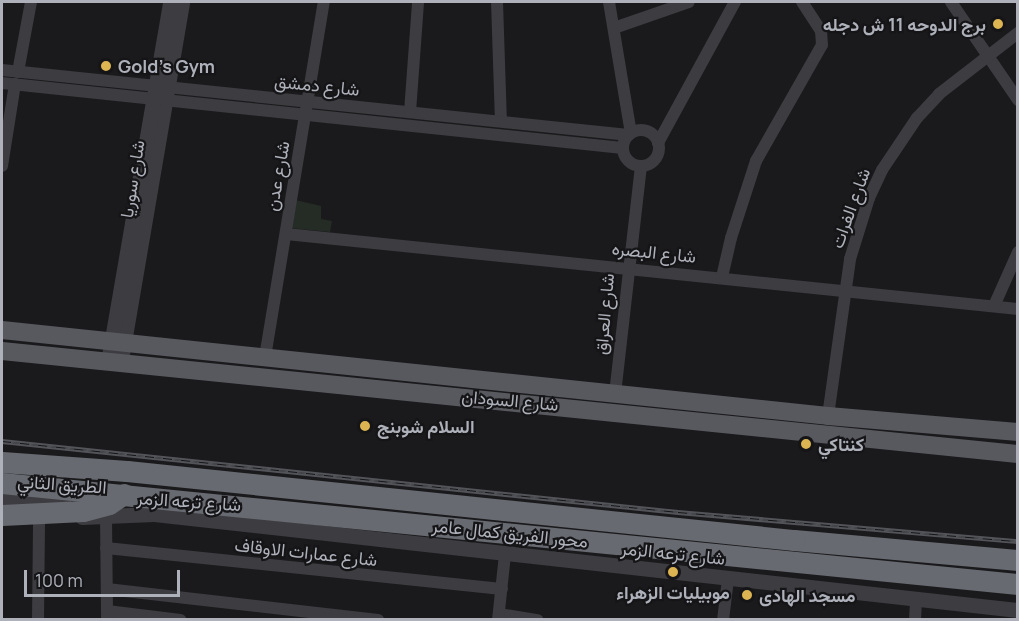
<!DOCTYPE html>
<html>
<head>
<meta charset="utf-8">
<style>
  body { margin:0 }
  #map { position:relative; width:1019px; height:621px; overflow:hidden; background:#1a1a1c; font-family:Manrope,Vazirmatn,sans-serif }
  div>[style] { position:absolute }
  .green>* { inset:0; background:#252c26 }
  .minor>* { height:12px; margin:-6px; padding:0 6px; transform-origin:6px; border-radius:6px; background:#3c3c41 }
  .minor>.ring { margin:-6px; padding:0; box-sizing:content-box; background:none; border:12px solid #3c3c41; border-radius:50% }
  .tertiary>* { height:15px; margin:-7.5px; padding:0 7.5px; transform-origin:7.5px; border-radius:7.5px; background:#3c3c41 }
  .primary>* { height:18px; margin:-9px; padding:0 9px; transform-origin:9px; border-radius:9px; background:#58595f }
  .motorway>* { height:21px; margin:-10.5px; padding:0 10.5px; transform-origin:10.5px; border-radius:10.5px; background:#686a71 }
  .rail>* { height:5px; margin-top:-2.5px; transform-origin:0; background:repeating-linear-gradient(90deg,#151517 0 9px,#535459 0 18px); box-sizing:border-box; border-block:2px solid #535459 }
  .motorway-bridge>* { height:21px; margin:-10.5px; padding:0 10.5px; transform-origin:10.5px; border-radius:10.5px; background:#686a71 }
  .dots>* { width:16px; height:16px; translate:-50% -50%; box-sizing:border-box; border:3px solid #151517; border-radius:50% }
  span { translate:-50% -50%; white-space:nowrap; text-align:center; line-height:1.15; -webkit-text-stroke:4.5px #151517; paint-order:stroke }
  .poi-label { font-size:18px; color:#aeb1ba; font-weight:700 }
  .right { translate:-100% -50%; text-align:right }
  .left { translate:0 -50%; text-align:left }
  .street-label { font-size:18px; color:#aeb1ba }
  .frame { position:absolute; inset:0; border:3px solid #aeb1ba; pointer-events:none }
  .scale { position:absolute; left:24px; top:570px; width:156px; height:27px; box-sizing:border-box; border:3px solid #aeb1ba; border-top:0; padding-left:8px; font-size:18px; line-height:21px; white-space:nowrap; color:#aeb1ba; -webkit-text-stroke:4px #151517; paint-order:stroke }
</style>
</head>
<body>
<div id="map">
  <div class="green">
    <i style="clip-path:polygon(295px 200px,321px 206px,321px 219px,332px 221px,330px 232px,291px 228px)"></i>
  </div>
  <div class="minor">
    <i style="left:497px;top:2px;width:119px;rotate:88.1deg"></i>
    <i style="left:609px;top:2px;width:133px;rotate:80.5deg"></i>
    <i style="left:951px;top:2px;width:119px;rotate:55.6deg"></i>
    <i style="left:614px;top:28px;width:79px;rotate:-19.1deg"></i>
    <i style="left:2px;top:70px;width:630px;rotate:5.92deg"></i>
    <i style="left:18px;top:72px;width:71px;rotate:-79.5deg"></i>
    <i style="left:2px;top:83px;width:624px;rotate:5.98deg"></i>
    <i style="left:410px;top:112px;width:110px;rotate:-85.8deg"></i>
    <i class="ring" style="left:623px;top:130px;width:24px;height:24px"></i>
    <i style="left:658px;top:143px;width:161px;rotate:-61.4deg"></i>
    <i style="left:2px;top:166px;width:83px;rotate:-81deg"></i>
    <i style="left:286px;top:234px;width:736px;rotate:5.85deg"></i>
    <i style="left:722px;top:277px;width:40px;rotate:-77deg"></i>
    <i style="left:731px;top:238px;width:81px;rotate:-72deg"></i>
    <i style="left:756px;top:161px;width:133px;rotate:-60.4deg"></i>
    <i style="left:822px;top:45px;width:14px;rotate:-94deg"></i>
    <i style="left:821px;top:31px;width:35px;rotate:-123deg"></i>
    <i style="left:994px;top:306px;width:59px;rotate:-66deg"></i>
    <i style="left:265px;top:357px;width:360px;rotate:-80.6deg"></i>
    <i style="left:615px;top:394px;width:228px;rotate:-83.5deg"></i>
    <i style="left:828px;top:416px;width:159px;rotate:-82deg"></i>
    <i style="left:850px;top:259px;width:64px;rotate:-72.7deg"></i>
    <i style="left:869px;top:198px;width:31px;rotate:-65deg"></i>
    <i style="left:882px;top:170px;width:63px;rotate:-56.1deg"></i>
    <i style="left:917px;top:118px;width:33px;rotate:-47deg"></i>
    <i style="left:939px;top:94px;width:100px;rotate:-37.7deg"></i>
    <i style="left:106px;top:517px;width:103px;rotate:89.4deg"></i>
    <i style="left:106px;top:548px;width:398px;rotate:5.9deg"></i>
    <i style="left:107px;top:589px;width:273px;rotate:6.5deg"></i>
    <i style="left:107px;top:611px;width:74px;rotate:7deg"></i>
    <i style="left:499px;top:614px;width:39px;rotate:9deg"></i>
    <i style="left:38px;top:620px;width:101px;rotate:-89.4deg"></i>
    <i style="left:498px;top:620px;width:66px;rotate:-83.9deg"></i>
    <i style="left:723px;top:620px;width:41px;rotate:-83deg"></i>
    <i style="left:915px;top:620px;width:21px;rotate:-87deg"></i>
  </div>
  <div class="tertiary">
    <i style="left:122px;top:354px;width:357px;rotate:-80.3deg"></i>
    <i style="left:108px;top:362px;width:365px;rotate:-80.2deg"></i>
    <i style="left:2px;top:500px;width:62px;rotate:3.7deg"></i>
    <i style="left:82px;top:517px;width:72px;rotate:-2.4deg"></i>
    <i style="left:154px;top:514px;width:869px;rotate:6.34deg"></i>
  </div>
  <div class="primary">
    <i style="left:2px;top:330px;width:830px;rotate:5.94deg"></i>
    <i style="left:828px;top:416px;width:191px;rotate:4.8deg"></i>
    <i style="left:2px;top:351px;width:1021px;rotate:5.79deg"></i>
  </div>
  <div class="motorway">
    <i style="left:794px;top:540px;width:225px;rotate:5.1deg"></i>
  </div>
  <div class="rail">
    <i style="left:2px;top:441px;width:680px;rotate:6deg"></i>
    <i style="left:678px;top:512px;width:341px;rotate:4.9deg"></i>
  </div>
  <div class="motorway-bridge">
    <i style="left:2px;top:462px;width:125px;rotate:4.1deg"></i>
    <i style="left:127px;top:471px;width:671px;rotate:5.91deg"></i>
    <i style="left:2px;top:483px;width:1021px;rotate:5.68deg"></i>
    <i style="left:2px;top:515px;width:81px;rotate:-2.8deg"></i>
    <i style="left:83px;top:511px;width:27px;rotate:-15deg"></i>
    <i style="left:109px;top:504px;width:18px;rotate:-34deg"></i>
  </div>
  <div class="dots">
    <i style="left:998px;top:24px;background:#dcb452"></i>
    <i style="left:106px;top:66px;background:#dcb452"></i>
    <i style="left:365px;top:426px;background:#dcb452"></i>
    <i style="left:806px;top:444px;background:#dcb452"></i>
    <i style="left:673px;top:572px;background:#dcb452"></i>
    <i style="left:747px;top:595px;background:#dcb452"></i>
  </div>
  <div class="poi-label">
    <span class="right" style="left:986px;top:24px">برج الدوحه 11 ش دجله</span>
    <span class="left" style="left:118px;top:66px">Gold's Gym</span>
    <span class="left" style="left:377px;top:426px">السلام شوبنج</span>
    <span class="left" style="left:818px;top:444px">كنتاكي</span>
    <span style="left:673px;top:592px">موبيليات الزهراء</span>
    <span class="left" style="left:759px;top:595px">مسجد الهادى</span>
  </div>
  <div class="street-label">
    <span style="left:317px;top:85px;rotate:6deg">شارع دمشق</span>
    <span style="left:277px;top:176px;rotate:-80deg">شارع عدن</span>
    <span style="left:132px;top:179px;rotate:-81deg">شارع سوريا</span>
    <span style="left:850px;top:208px;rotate:-70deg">شارع الفرات</span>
    <span style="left:654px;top:252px;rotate:6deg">شارع البصره</span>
    <span style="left:604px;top:314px;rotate:-85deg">شارع العراق</span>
    <span style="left:510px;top:400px;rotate:5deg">شارع السودان</span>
    <span style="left:62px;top:484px;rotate:4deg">الطريق الثاني</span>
    <span style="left:189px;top:501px;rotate:4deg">شارع ترعه الزمر</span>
    <span style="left:510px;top:533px;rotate:6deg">محور الفريق كمال عامر</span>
    <span style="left:306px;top:552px;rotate:6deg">شارع عمارات الاوقاف</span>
    <span style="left:673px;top:553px;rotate:6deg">شارع ترعه الزمر</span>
  </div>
  <div class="frame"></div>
  <div class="scale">100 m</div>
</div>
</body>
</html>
